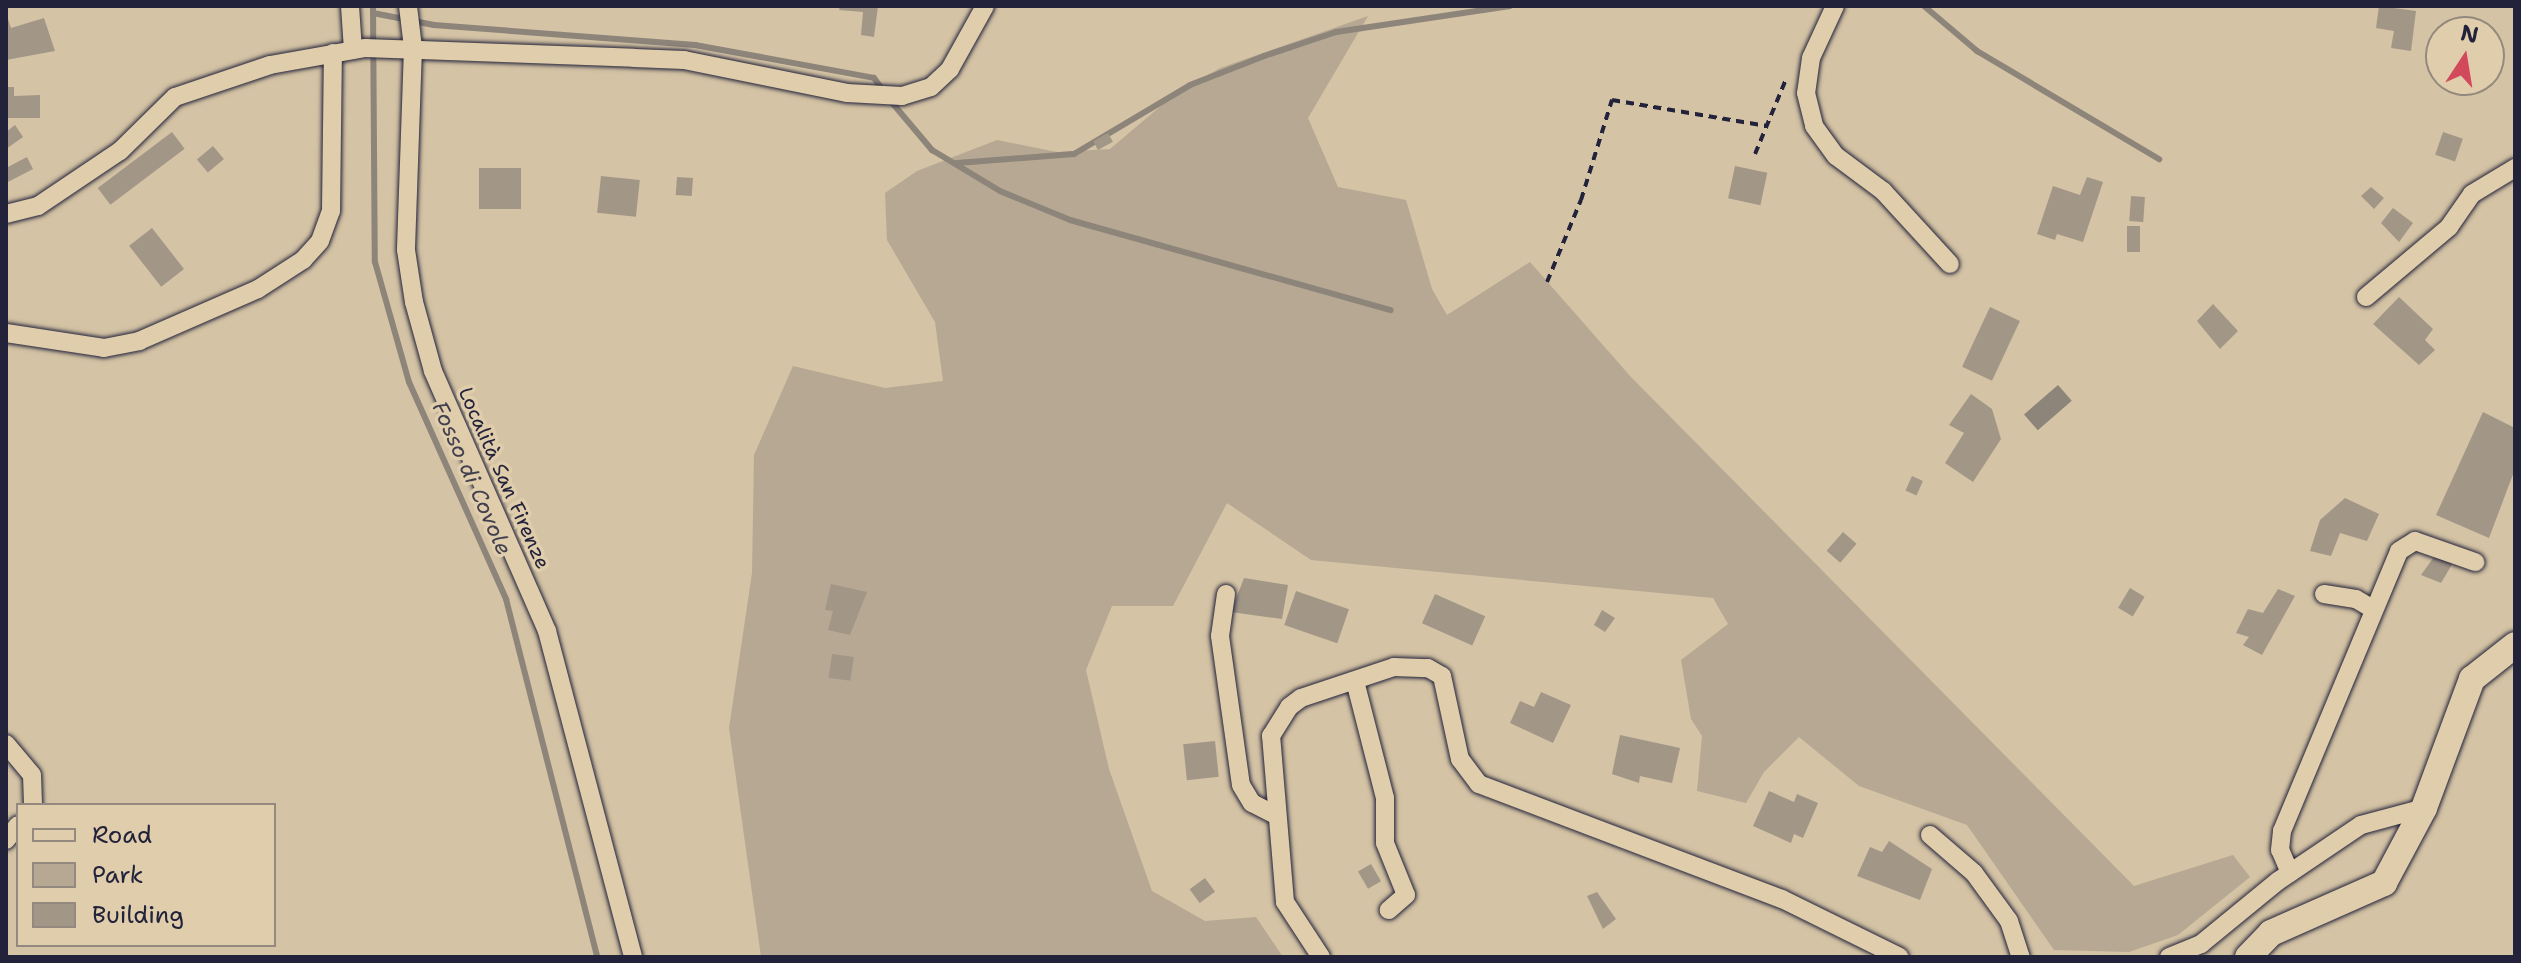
<!DOCTYPE html>
<html>
<head>
<meta charset="utf-8">
<style>
  body { margin:0 }
  #map { position:relative; width:2521px; height:963px; overflow:hidden; background:#d4c3a4; font-family:"Shantell Sans",sans-serif }
  div>[style] { position:absolute }
  .green>* { inset:0; background:#b6a893 }
  .water>* { inset:0; background:#8d847a; transform-origin:0 0 }
  .stream>* { height:6px; margin:-3px; padding:0 3px; transform-origin:3px; border-radius:3px; background:#8d847a }
  .building>* { inset:0; background:#a29687; transform-origin:0 0 }
  .path>* { height:4px; margin-top:-2px; transform-origin:0; background:repeating-linear-gradient(90deg,#22223b 0 8px,transparent 0 14px) }
  .roads { filter:drop-shadow(0 0 2px #22223b) drop-shadow(0 0 2px #22223b) }
  .minor>* { height:18px; margin:-9px; padding:0 9px; transform-origin:9px; border-radius:9px; background:#dfcdab }
  .secondary>* { height:26px; margin:-13px; padding:0 13px; transform-origin:13px; border-radius:13px; background:#dfcdab }
  span { translate:-50% -50%; white-space:nowrap; text-align:center; line-height:1.15; -webkit-text-stroke:7px #dfcdab; paint-order:stroke }
  .street-label { font-size:20px; color:#22223b }
  .water-label { font-size:22px; color:#423f4e; font-style:italic }
  .frame { position:absolute; inset:0; border:8px solid #22223b; pointer-events:none }
  .legend { position:absolute; left:16px; top:803px; width:260px; height:144px; box-sizing:border-box; background:#dfcdab; border:2px solid #93897e; margin:0; padding:10px 14px; list-style:none; font-size:24px; color:#22223b }
  .legend li { display:flex; align-items:center; gap:16px; height:40px }
  .legend b { width:40px; border:2px solid #93897e }
  .north { position:absolute; left:2425px; top:16px; width:80px; height:80px; box-sizing:border-box; background:#dfcdab; border:2px solid #93897e; border-radius:50%; rotate:12deg; font-size:22px; font-weight:700; line-height:32px; text-align:center; color:#22223b }
  .north::after { content:''; display:block; margin:auto; width:28px; height:36px; background:#d1495b; clip-path:polygon(50% 0,100% 100%,50% 72%,0 100%) }
</style>
</head>
<body>
<div id="map">
  <div class="green">
    <i style="clip-path:polygon(1368px 16px,1308px 118px,1338px 187px,1406px 200px,1432px 289px,1447px 315px,1530px 262px,1631px 377px,2134px 886px,2233px 855px,2250px 877px,2178px 935px,2129px 952px,2054px 950px,1967px 825px,1859px 786px,1799px 737px,1764px 772px,1746px 803px,1697px 791px,1702px 736px,1691px 719px,1681px 660px,1728px 624px,1713px 598px,1311px 560px,1227px 503px,1173px 606px,1112px 606px,1086px 670px,1109px 769px,1152px 891px,1205px 921px,1256px 917px,1283px 957px,761px 957px,729px 728px,752px 573px,754px 455px,793px 366px,885px 388px,943px 381px,935px 322px,887px 240px,885px 193px,917px 171px,997px 140px,1057px 152px,1110px 149px,1175px 94px,1220px 68px)"></i>
  </div>
  <div class="water">
    <i style="left:2058px;top:385px;width:21px;height:45px;rotate:49deg"></i>
  </div>
  <div class="stream">
    <i style="left:373px;top:6px;width:256px;rotate:89.6deg"></i>
    <i style="left:375px;top:262px;width:125px;rotate:74.2deg"></i>
    <i style="left:409px;top:382px;width:238px;rotate:65.9deg"></i>
    <i style="left:506px;top:599px;width:369px;rotate:75.7deg"></i>
    <i style="left:1924px;top:6px;width:70px;rotate:40.3deg"></i>
    <i style="left:1977px;top:51px;width:212px;rotate:30.7deg"></i>
    <i style="left:373px;top:13px;width:62px;rotate:11.1deg"></i>
    <i style="left:434px;top:25px;width:262px;rotate:4.4deg"></i>
    <i style="left:695px;top:45px;width:182px;rotate:10.4deg"></i>
    <i style="left:874px;top:78px;width:14px;rotate:54deg"></i>
    <i style="left:889px;top:99px;width:67px;rotate:49.9deg"></i>
    <i style="left:932px;top:150px;width:79px;rotate:31.1deg"></i>
    <i style="left:1000px;top:191px;width:76px;rotate:22.5deg"></i>
    <i style="left:1070px;top:220px;width:333px;rotate:15.7deg"></i>
    <i style="left:957px;top:163px;width:117px;rotate:-4.4deg"></i>
    <i style="left:1074px;top:154px;width:135px;rotate:-30.7deg"></i>
    <i style="left:1190px;top:85px;width:79px;rotate:-21.4deg"></i>
    <i style="left:1264px;top:56px;width:76px;rotate:-18.4deg"></i>
    <i style="left:1336px;top:32px;width:176px;rotate:-8.5deg"></i>
  </div>
  <div class="building">
    <i style="clip-path:polygon(840px 6px,878px 6px,874px 37px,861px 35px,863px 12px,839px 10px)"></i>
    <i style="clip-path:polygon(2379px 6px,2416px 11px,2411px 51px,2391px 48px,2394px 31px,2376px 28px)"></i>
    <i style="clip-path:polygon(6px 13px,11px 28px,44px 18px,55px 51px,6px 60px)"></i>
    <i style="clip-path:polygon(6px 87px,14px 87px,14px 96px,40px 95px,40px 118px,6px 118px)"></i>
    <i style="clip-path:polygon(15px 125px,23px 137px,6px 149px,6px 132px)"></i>
    <i style="left:172px;top:132px;width:21px;height:93px;rotate:53deg"></i>
    <i style="left:2443px;top:132px;width:21px;height:24px;rotate:19deg"></i>
    <i style="left:1108px;top:133px;width:10px;height:17px;rotate:61deg"></i>
    <i style="left:213px;top:146px;width:17px;height:21px;rotate:50deg"></i>
    <i style="clip-path:polygon(27px 157px,33px 169px,6px 183px,6px 168px)"></i>
    <i style="left:1735px;top:166px;width:33px;height:33px;rotate:12deg"></i>
    <i style="left:479px;top:168px;width:42px;height:41px"></i>
    <i style="left:601px;top:176px;width:39px;height:37px;rotate:6deg"></i>
    <i style="left:677px;top:177px;width:16px;height:18px;rotate:4deg"></i>
    <i style="clip-path:polygon(2087px 177px,2103px 182px,2083px 242px,2057px 234px,2055px 240px,2037px 234px,2053px 186px,2080px 195px)"></i>
    <i style="clip-path:polygon(2371px 187px,2384px 198px,2374px 209px,2361px 196px)"></i>
    <i style="left:2131px;top:196px;width:14px;height:25px;rotate:4deg"></i>
    <i style="clip-path:polygon(2393px 208px,2413px 223px,2399px 242px,2381px 223px)"></i>
    <i style="left:2127px;top:226px;width:13px;height:26px"></i>
    <i style="left:152px;top:228px;width:52px;height:29px;rotate:52deg"></i>
    <i style="clip-path:polygon(2399px 297px,2433px 329px,2425px 340px,2435px 350px,2419px 365px,2373px 324px)"></i>
    <i style="clip-path:polygon(2213px 304px,2238px 331px,2220px 349px,2197px 321px)"></i>
    <i style="left:1990px;top:307px;width:33px;height:66px;rotate:25deg"></i>
    <i style="clip-path:polygon(1971px 394px,1992px 409px,2001px 439px,1973px 482px,1945px 463px,1964px 433px,1949px 425px)"></i>
    <i style="clip-path:polygon(2483px 412px,2515px 428px,2515px 469px,2489px 538px,2436px 515px)"></i>
    <i style="left:1912px;top:476px;width:12px;height:16px;rotate:24deg"></i>
    <i style="clip-path:polygon(2345px 498px,2379px 514px,2367px 541px,2340px 533px,2331px 556px,2310px 551px,2320px 520px)"></i>
    <i style="left:1843px;top:532px;width:18px;height:25px;rotate:41deg"></i>
    <i style="clip-path:polygon(2439px 550px,2454px 561px,2441px 583px,2421px 575px)"></i>
    <i style="clip-path:polygon(1244px 578px,1288px 585px,1282px 619px,1231px 612px)"></i>
    <i style="clip-path:polygon(831px 584px,867px 592px,850px 635px,828px 630px,833px 611px,825px 610px)"></i>
    <i style="left:2130px;top:588px;width:17px;height:23px;rotate:31deg"></i>
    <i style="clip-path:polygon(2278px 589px,2295px 596px,2262px 655px,2243px 645px,2249px 637px,2236px 633px,2248px 609px,2263px 613px)"></i>
    <i style="left:1296px;top:591px;width:56px;height:36px;rotate:19deg"></i>
    <i style="left:1435px;top:594px;width:55px;height:32px;rotate:24deg"></i>
    <i style="clip-path:polygon(1602px 610px,1615px 618px,1605px 632px,1594px 625px)"></i>
    <i style="left:832px;top:654px;width:22px;height:24px;rotate:8deg"></i>
    <i style="clip-path:polygon(1541px 692px,1571px 705px,1553px 743px,1510px 723px,1520px 701px,1534px 707px)"></i>
    <i style="clip-path:polygon(1620px 735px,1680px 748px,1672px 783px,1640px 776px,1639px 783px,1612px 774px)"></i>
    <i style="left:1215px;top:741px;width:36px;height:32px;rotate:84deg"></i>
    <i style="clip-path:polygon(1769px 791px,1794px 802px,1797px 794px,1818px 803px,1803px 838px,1794px 834px,1791px 843px,1753px 826px)"></i>
    <i style="clip-path:polygon(1889px 841px,1932px 869px,1920px 900px,1857px 876px,1870px 847px,1882px 852px)"></i>
    <i style="left:1371px;top:864px;width:20px;height:15px;rotate:60deg"></i>
    <i style="left:1205px;top:878px;width:17px;height:19px;rotate:54deg"></i>
    <i style="clip-path:polygon(1597px 892px,1616px 919px,1603px 929px,1587px 896px)"></i>
  </div>
  <div class="path">
    <i style="left:1755px;top:154px;width:81px;rotate:-67.5deg"></i>
    <i style="left:1547px;top:282px;width:89px;rotate:-67.5deg"></i>
    <i style="left:1581px;top:200px;width:105px;rotate:-72.8deg"></i>
    <i style="left:1612px;top:100px;width:157px;rotate:9.5deg"></i>
  </div>
  <div class="roads">
    <div class="minor">
      <i style="left:350px;top:6px;width:44px;rotate:86.1deg"></i>
      <i style="left:408px;top:6px;width:42px;rotate:83.2deg"></i>
      <i style="left:413px;top:48px;width:202px;rotate:92deg"></i>
      <i style="left:406px;top:250px;width:53px;rotate:81.3deg"></i>
      <i style="left:414px;top:302px;width:72px;rotate:74.6deg"></i>
      <i style="left:433px;top:371px;width:284px;rotate:66.3deg"></i>
      <i style="left:547px;top:631px;width:337px;rotate:75.2deg"></i>
      <i style="left:1835px;top:6px;width:57px;rotate:114.8deg"></i>
      <i style="left:1811px;top:58px;width:35px;rotate:98deg"></i>
      <i style="left:1806px;top:93px;width:34px;rotate:76deg"></i>
      <i style="left:1814px;top:126px;width:37px;rotate:54deg"></i>
      <i style="left:1836px;top:156px;width:59px;rotate:36.7deg"></i>
      <i style="left:1883px;top:191px;width:99px;rotate:47.5deg"></i>
      <i style="left:6px;top:214px;width:33px;rotate:-14deg"></i>
      <i style="left:38px;top:206px;width:99px;rotate:-33.9deg"></i>
      <i style="left:120px;top:151px;width:77px;rotate:-44.5deg"></i>
      <i style="left:175px;top:97px;width:100px;rotate:-18.6deg"></i>
      <i style="left:270px;top:65px;width:97px;rotate:-10.1deg"></i>
      <i style="left:365px;top:48px;width:269px;rotate:2.1deg"></i>
      <i style="left:634px;top:58px;width:50px;rotate:2.3deg"></i>
      <i style="left:684px;top:60px;width:166px;rotate:11.4deg"></i>
      <i style="left:847px;top:93px;width:55px;rotate:3.1deg"></i>
      <i style="left:902px;top:96px;width:30px;rotate:-17deg"></i>
      <i style="left:931px;top:87px;width:26px;rotate:-43deg"></i>
      <i style="left:950px;top:69px;width:72px;rotate:-60.9deg"></i>
      <i style="left:2366px;top:297px;width:109px;rotate:-40.1deg"></i>
      <i style="left:2449px;top:227px;width:40px;rotate:-55.1deg"></i>
      <i style="left:2472px;top:194px;width:50px;rotate:-31.2deg"></i>
      <i style="left:6px;top:333px;width:99px;rotate:8.7deg"></i>
      <i style="left:104px;top:348px;width:36px;rotate:-11deg"></i>
      <i style="left:139px;top:341px;width:130px;rotate:-23.6deg"></i>
      <i style="left:258px;top:289px;width:54px;rotate:-32.8deg"></i>
      <i style="left:303px;top:260px;width:25px;rotate:-48deg"></i>
      <i style="left:320px;top:241px;width:32px;rotate:-70deg"></i>
      <i style="left:331px;top:211px;width:158px;rotate:-89.3deg"></i>
      <i style="left:1226px;top:594px;width:42px;rotate:98.1deg"></i>
      <i style="left:1220px;top:636px;width:150px;rotate:82deg"></i>
      <i style="left:1241px;top:785px;width:21px;rotate:59deg"></i>
      <i style="left:1252px;top:803px;width:27px;rotate:27deg"></i>
      <i style="left:2324px;top:594px;width:32px;rotate:9deg"></i>
      <i style="left:2356px;top:599px;width:21px;rotate:31deg"></i>
      <i style="left:1355px;top:681px;width:121px;rotate:75.6deg"></i>
      <i style="left:1385px;top:798px;width:45px;rotate:90deg"></i>
      <i style="left:1385px;top:843px;width:56px;rotate:68deg"></i>
      <i style="left:1406px;top:895px;width:23px;rotate:139deg"></i>
      <i style="left:6px;top:744px;width:40px;rotate:50deg"></i>
      <i style="left:32px;top:775px;width:30px;rotate:88deg"></i>
      <i style="left:1930px;top:835px;width:58px;rotate:40.8deg"></i>
      <i style="left:1974px;top:873px;width:59px;rotate:53.9deg"></i>
      <i style="left:2009px;top:921px;width:38px;rotate:72deg"></i>
      <i style="left:6px;top:840px;width:19px;rotate:-51deg"></i>
      <i style="left:2290px;top:873px;width:25px;rotate:-113deg"></i>
      <i style="left:2280px;top:850px;width:19px;rotate:-84deg"></i>
      <i style="left:2282px;top:831px;width:303px;rotate:-67.3deg"></i>
      <i style="left:2399px;top:551px;width:19px;rotate:-32deg"></i>
      <i style="left:2415px;top:541px;width:64px;rotate:19.3deg"></i>
      <i style="left:1321px;top:957px;width:66px;rotate:-123.2deg"></i>
      <i style="left:1285px;top:902px;width:167px;rotate:-94.8deg"></i>
      <i style="left:1271px;top:736px;width:34px;rotate:-58deg"></i>
      <i style="left:1289px;top:707px;width:15px;rotate:-37deg"></i>
      <i style="left:1301px;top:698px;width:98px;rotate:-18.4deg"></i>
      <i style="left:1394px;top:667px;width:34px;rotate:2deg"></i>
      <i style="left:1428px;top:668px;width:16px;rotate:30deg"></i>
      <i style="left:1442px;top:676px;width:85px;rotate:77.8deg"></i>
      <i style="left:1460px;top:759px;width:31px;rotate:53deg"></i>
      <i style="left:1479px;top:784px;width:324px;rotate:20.8deg"></i>
      <i style="left:1782px;top:899px;width:131px;rotate:26.2deg"></i>
      <i style="left:2169px;top:957px;width:35px;rotate:-22deg"></i>
      <i style="left:2201px;top:944px;width:99px;rotate:-39.3deg"></i>
      <i style="left:2278px;top:881px;width:100px;rotate:-34deg"></i>
      <i style="left:2361px;top:825px;width:65px;rotate:-15.1deg"></i>
    </div>
    <div class="secondary">
      <i style="left:2248px;top:957px;width:33px;rotate:-46deg"></i>
      <i style="left:2271px;top:933px;width:124px;rotate:-23.9deg"></i>
      <i style="left:2384px;top:883px;width:85px;rotate:-61.9deg"></i>
      <i style="left:2424px;top:808px;width:138px;rotate:-69.6deg"></i>
      <i style="left:2472px;top:679px;width:55px;rotate:-38.3deg"></i>
    </div>
  </div>
  <div class="street-label">
    <span style="left:504px;top:478px;rotate:66deg">Località San Firenze</span>
  </div>
  <div class="water-label">
    <span style="left:472px;top:478px;rotate:66deg">Fosso di Covole</span>
  </div>
  <div class="frame"></div>
  <ul class="legend">
  <li><b style="height:10px;background:#dfcdab"></b>Road</li>
  <li><b style="height:22px;background:#b6a893"></b>Park</li>
  <li><b style="height:22px;background:#a29687"></b>Building</li>
  </ul>
  <div class="north">N</div>
</div>
</body>
</html>
